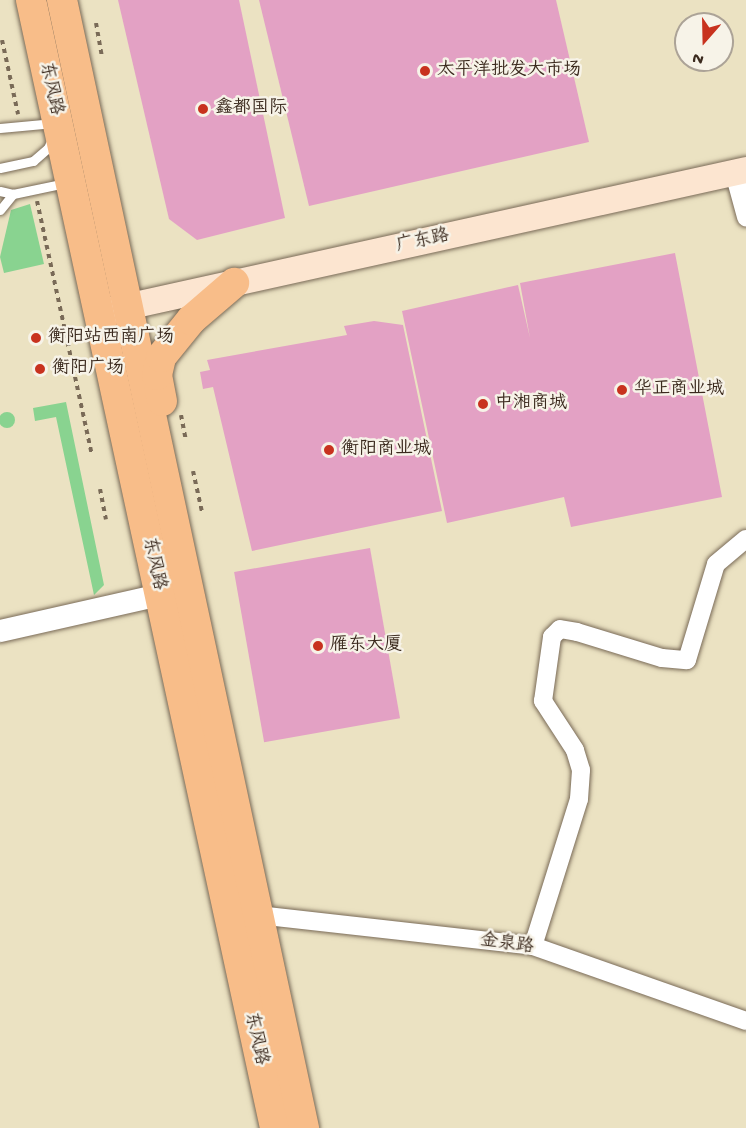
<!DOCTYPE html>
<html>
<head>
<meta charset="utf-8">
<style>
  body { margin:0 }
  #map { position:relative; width:746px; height:1128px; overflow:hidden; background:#ebe2c2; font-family:"Gochi Hand","LXGW WenKai TC",sans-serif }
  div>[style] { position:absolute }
  .green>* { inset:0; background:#89d390 }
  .round { border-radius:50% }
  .building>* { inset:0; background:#e3a1c4; transform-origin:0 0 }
  .path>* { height:4px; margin-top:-2px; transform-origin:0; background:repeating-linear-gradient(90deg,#796a57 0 4.5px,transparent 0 9px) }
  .roads { filter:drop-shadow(0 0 2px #796a57) drop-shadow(0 0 2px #796a57) }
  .service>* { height:9px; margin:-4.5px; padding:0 4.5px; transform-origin:4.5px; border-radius:4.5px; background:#fff }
  .minor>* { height:18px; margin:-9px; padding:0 9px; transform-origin:9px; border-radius:9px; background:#fff }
  .tertiary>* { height:22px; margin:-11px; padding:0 11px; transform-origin:11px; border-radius:11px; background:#fff }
  .secondary>* { height:26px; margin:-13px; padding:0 13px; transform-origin:13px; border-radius:13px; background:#fce5d0 }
  .trunk>* { height:30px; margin:-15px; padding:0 15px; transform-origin:15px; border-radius:15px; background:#f8bd89 }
  .dots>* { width:16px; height:16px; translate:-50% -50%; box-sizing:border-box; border:3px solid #f7f3e8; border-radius:50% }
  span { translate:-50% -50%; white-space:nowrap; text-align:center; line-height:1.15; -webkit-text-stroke:5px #f7f3e8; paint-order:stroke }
  .poi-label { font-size:18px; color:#3b2a1e }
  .left { translate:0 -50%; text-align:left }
  .street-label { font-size:18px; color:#3b2a1e }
  .north { position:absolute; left:674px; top:12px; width:60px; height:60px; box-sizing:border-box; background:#f7f3e8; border:2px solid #aca397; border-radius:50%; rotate:200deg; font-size:16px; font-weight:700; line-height:24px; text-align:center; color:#3b2a1e }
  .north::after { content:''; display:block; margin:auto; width:21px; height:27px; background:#c8321e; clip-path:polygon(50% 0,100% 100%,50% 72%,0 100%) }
</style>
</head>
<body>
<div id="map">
  <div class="green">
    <i style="clip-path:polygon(30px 204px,44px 264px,4px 273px,0 257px,11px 210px)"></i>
    <i style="clip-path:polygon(66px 402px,104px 585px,94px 595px,56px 417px,35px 421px,33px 408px)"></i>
    <i class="round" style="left:-1px;top:412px;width:16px;height:16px"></i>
  </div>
  <div class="building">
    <i style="clip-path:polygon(118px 0,239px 0,285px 218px,197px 240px,169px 219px)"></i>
    <i style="clip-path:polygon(259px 0,556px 0,589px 142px,309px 206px)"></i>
    <i style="clip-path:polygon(675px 253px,722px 497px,571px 527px,564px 497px,447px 523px,402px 311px,518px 285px,530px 338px,520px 283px)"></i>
    <i style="clip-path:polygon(374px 321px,403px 325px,442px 511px,252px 551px,213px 387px,203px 389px,200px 372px,210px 370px,207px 360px,347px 335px,344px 326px)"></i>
    <i style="left:370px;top:548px;width:173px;height:138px;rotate:80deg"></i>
  </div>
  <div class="path">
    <i style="left:96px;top:23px;width:34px;rotate:80deg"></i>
    <i style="left:2px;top:40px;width:76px;rotate:77.8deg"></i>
    <i style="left:37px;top:201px;width:260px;rotate:77.8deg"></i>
    <i style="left:181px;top:415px;width:25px;rotate:79deg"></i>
    <i style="left:193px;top:471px;width:42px;rotate:77.6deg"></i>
    <i style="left:100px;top:489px;width:31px;rotate:79deg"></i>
  </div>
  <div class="roads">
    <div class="service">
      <i style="left:0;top:128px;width:54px;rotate:-5.3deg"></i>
      <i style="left:0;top:168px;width:34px;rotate:-12deg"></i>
      <i style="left:33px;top:161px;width:20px;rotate:-41deg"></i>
      <i style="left:48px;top:148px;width:10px;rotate:-66deg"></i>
      <i style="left:0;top:191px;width:13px;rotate:13deg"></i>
      <i style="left:13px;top:194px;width:53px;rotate:-11.9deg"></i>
      <i style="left:0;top:210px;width:21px;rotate:-51deg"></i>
    </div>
    <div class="minor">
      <i style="left:734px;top:173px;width:46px;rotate:74.7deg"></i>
      <i style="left:258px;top:915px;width:277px;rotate:6.4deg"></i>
      <i style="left:533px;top:946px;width:226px;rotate:19.4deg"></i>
      <i style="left:533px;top:946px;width:154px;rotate:-72.6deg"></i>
      <i style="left:579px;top:799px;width:29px;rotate:-86deg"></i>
      <i style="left:581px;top:770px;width:21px;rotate:-107deg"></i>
      <i style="left:575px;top:750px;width:59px;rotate:-123.1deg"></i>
      <i style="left:543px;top:701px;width:65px;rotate:-82deg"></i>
      <i style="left:552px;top:637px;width:11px;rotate:-45deg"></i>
      <i style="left:560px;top:629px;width:17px;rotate:10deg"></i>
      <i style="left:577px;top:632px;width:89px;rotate:17deg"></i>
      <i style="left:662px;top:658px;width:25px;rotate:5deg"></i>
      <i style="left:687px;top:660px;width:100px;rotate:-73.2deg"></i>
      <i style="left:716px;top:564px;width:39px;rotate:-40deg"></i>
    </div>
    <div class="tertiary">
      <i style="left:0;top:631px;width:164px;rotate:-12.7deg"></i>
    </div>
    <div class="secondary">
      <i style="left:108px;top:311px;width:653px;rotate:-12.46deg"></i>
    </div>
    <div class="trunk">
      <i style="left:31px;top:0;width:1154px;rotate:77.79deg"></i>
      <i style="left:62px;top:0;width:1154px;rotate:77.89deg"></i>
      <i style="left:162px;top:401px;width:26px;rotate:-101deg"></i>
      <i style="left:157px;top:375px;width:18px;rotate:-77deg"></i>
      <i style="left:161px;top:357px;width:48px;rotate:-51deg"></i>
      <i style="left:191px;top:320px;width:57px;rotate:-40.7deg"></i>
    </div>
  </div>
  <div class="dots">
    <i style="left:425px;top:71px;background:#c8321e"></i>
    <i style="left:203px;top:109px;background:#c8321e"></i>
    <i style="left:36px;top:338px;background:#c8321e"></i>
    <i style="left:40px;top:369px;background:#c8321e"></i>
    <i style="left:622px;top:390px;background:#c8321e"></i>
    <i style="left:483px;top:404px;background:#c8321e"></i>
    <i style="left:329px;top:450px;background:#c8321e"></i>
    <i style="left:318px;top:646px;background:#c8321e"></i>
  </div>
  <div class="poi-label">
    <span class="left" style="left:437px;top:71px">太平洋批发大市场</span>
    <span class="left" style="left:215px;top:109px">鑫都国际</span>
    <span class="left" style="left:48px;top:338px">衡阳站西南广场</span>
    <span class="left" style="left:52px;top:369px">衡阳广场</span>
    <span class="left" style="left:634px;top:390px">华正商业城</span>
    <span class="left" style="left:495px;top:404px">中湘商城</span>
    <span class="left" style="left:341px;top:450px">衡阳商业城</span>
    <span class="left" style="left:330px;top:646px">雁东大厦</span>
  </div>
  <div class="street-label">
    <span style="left:50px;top:89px;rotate:78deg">东风路</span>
    <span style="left:423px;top:242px;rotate:-12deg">广东路</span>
    <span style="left:153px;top:564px;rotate:78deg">东风路</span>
    <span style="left:507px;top:945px;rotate:8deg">金泉路</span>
    <span style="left:255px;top:1039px;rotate:78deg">东风路</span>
  </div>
  <div class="north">N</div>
</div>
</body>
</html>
